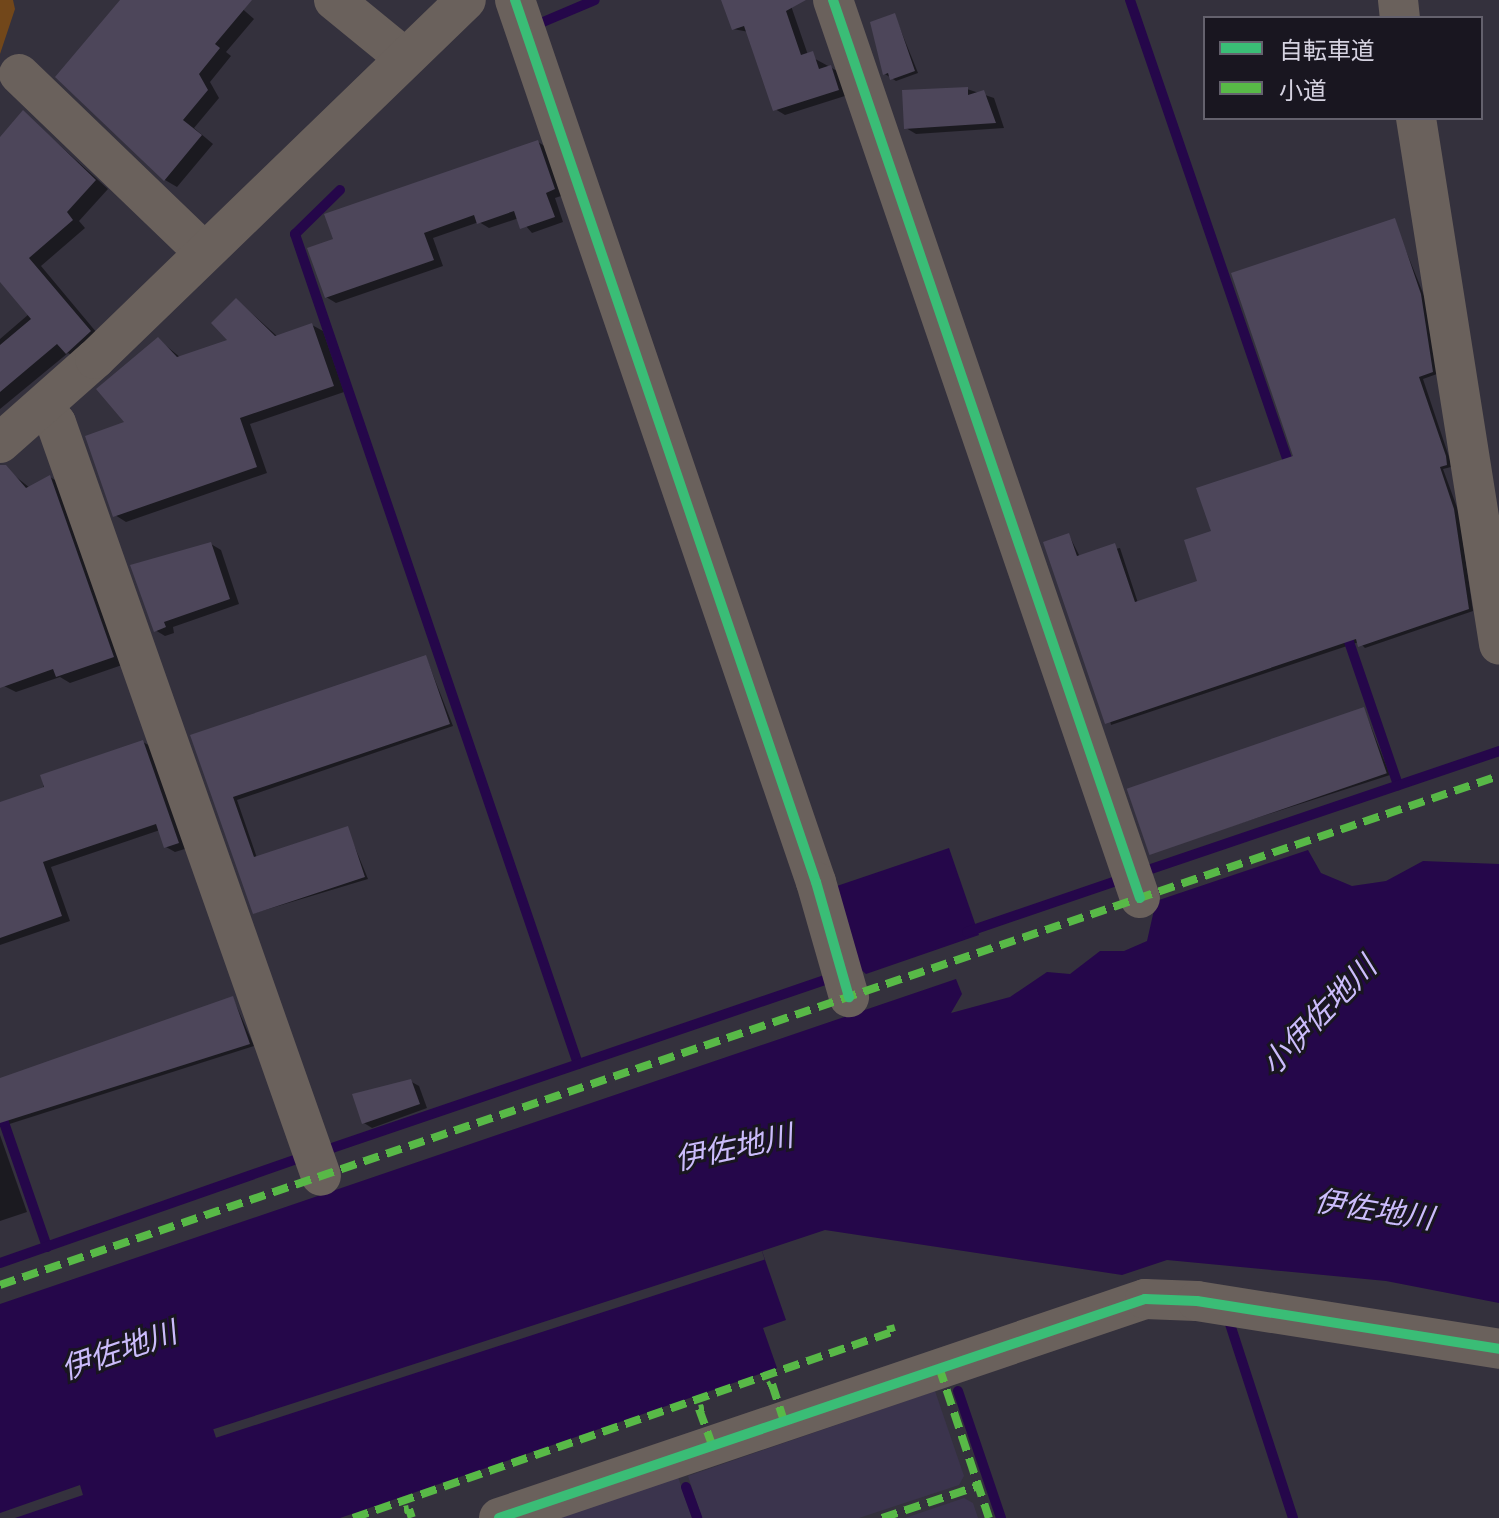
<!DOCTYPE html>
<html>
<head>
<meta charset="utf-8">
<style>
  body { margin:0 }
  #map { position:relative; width:1499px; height:1518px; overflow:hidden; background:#34313d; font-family:"Crimson Pro","Noto Sans JP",serif }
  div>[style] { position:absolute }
  .built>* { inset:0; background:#3b344d }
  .forest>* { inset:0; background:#72471a }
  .water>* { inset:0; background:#25074a }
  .pier>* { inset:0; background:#34313d; transform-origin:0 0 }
  .shadow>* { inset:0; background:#0007 }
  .stream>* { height:10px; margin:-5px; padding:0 5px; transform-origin:5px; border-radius:5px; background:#25074a }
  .building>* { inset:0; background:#4d465a; transform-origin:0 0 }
  .minor>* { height:40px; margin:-20px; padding:0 20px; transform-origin:20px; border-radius:20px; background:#6a615c }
  .quiet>* { height:8px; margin-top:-4px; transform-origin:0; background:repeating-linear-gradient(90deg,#58b947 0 16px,transparent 0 24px) }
  .cycleway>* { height:10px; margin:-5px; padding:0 5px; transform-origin:5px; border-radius:5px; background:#3abd76 }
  span { translate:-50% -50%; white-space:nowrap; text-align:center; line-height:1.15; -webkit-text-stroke:6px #191620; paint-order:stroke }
  .water-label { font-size:30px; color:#cbbcfb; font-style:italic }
  .legend { position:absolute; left:1203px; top:16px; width:280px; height:104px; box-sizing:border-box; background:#191620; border:2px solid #64616d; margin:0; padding:10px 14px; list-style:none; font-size:24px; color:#d5d2e0 }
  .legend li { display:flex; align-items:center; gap:16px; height:40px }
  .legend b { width:40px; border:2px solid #64616d }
</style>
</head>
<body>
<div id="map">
  <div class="built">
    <i style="clip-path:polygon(935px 1391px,964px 1476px,959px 1485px,859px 1518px,702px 1518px,688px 1476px)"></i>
    <i style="clip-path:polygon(677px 1474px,692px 1518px,550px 1518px)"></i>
    <i style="clip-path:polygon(964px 1498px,973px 1503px,978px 1518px,905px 1518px)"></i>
  </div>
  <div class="forest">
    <i style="clip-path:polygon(0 0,13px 0,15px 9px,0 54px)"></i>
  </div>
  <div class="water">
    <i style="clip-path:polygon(949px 848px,979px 935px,866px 974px,859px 968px,831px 888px)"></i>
    <i style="clip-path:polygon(1308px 850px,1321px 873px,1352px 886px,1386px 881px,1423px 861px,1499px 864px,1499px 1303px,1386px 1281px,1167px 1260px,1122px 1275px,825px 1230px,762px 1251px,786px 1320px,763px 1328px,777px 1368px,340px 1518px,0 1518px,0 1304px,956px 979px,962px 994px,951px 1013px,1010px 997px,1047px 972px,1070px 974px,1100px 951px,1124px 951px,1147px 941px,1156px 901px)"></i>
  </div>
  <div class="pier">
    <i style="left:762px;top:1251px;width:9px;height:577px;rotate:72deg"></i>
    <i style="clip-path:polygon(80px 1485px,83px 1495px,15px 1518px,0 1518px,0 1513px)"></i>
  </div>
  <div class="shadow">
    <i style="clip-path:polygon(123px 0,240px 0,238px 5px,254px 19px,226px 52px,231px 56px,210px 82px,219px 98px,194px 128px,213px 144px,177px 187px,165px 180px)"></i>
    <i style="clip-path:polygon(723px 0,789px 0,808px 55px,841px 73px,848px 95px,785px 115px,775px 109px,749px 32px,733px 29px)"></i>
    <i style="clip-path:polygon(895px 16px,918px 73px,896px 81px,885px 74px)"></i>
    <i style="clip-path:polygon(967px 89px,994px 98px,1004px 128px,916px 134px,906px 128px)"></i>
    <i style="clip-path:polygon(24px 113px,108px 189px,79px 221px,85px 228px,41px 266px,102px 339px,80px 360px,68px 353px,0 409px,0 339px,29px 314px,0 279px,0 139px)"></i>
    <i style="clip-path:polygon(538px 142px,548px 148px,564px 195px,555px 198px,563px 222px,532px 233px,519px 218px,489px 228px,479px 222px,433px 238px,443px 266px,336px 303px,326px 297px,335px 240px)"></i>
    <i style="clip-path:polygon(1394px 221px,1425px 298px,1437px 374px,1423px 379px,1450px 460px,1451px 467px,1443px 469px,1459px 513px,1473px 611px,1365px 648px,1359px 642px,1111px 725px,1069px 535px,1080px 557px,1120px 548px,1138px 603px,1200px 583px,1214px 532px,1296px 457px)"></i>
    <i style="clip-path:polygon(237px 300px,278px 337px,312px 325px,323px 331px,344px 392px,250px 424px,267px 473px,126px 522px,115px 515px,128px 423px,159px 340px,181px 358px,230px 341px)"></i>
    <i style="clip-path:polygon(10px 472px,30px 488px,50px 477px,62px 484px,125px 664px,70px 683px,60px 677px,16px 692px,4px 686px,0 673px,0 480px)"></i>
    <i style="clip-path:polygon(211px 544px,221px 550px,239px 604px,173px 627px,174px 633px,165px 636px,155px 630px)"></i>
    <i style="clip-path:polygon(426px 657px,453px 726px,237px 800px,257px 858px,347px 828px,368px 879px,255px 913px,193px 736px)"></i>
    <i style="clip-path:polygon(1364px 709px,1390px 775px,1151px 852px)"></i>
    <i style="clip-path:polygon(143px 742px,152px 747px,188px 848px,175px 852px,166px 847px,160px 830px,51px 867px,70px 921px,0 945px,0 804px,46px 805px,42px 777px)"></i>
    <i style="clip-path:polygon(233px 998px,254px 1046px,0 1127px,0 1080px)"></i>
    <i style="clip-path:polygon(410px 1081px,419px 1086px,427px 1108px,372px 1128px,364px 1123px)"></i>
    <i style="clip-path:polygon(0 1135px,27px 1212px,0 1221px)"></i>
  </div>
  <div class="stream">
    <i style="left:1130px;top:0;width:498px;rotate:71.1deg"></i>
    <i style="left:543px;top:22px;width:56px;rotate:-22.9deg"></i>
    <i style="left:340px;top:190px;width:63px;rotate:135.6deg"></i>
    <i style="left:295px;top:234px;width:877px;rotate:71.17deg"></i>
    <i style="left:1345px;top:630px;width:164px;rotate:71.1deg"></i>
    <i style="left:1148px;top:870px;width:371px;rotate:-18.7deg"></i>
    <i style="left:967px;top:932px;width:157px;rotate:-18.9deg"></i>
    <i style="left:0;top:1111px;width:144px;rotate:70.9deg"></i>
    <i style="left:329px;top:1149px;width:527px;rotate:-18.81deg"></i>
    <i style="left:0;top:1263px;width:315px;rotate:-19.3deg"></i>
    <i style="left:1229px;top:1321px;width:207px;rotate:72deg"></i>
    <i style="left:958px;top:1391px;width:134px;rotate:71.3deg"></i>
    <i style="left:686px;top:1487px;width:33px;rotate:70deg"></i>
  </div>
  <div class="building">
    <i style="clip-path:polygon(120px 0,252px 0,215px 44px,220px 48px,199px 74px,208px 90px,183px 120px,202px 135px,164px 181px,55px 77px)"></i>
    <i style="clip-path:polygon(721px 0,806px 0,786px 11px,801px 55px,813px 51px,819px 69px,831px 65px,839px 90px,773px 111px,744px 26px,732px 30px)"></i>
    <i style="clip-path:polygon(895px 13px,915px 71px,890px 80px,888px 73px,883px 75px,870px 22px)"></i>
    <i style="clip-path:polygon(968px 87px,968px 95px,984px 90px,996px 123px,904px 129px,902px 90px)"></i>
    <i style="clip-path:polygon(23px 110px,96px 180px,67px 212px,73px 220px,29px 258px,91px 331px,66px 354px,57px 344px,0 392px,0 345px,31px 319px,0 282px,0 137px)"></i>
    <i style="clip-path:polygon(538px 140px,555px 189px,546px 193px,555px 217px,520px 229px,514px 211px,477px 224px,474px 215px,424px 233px,434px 260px,325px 298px,307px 248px,333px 239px,324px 214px)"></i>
    <i style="clip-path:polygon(1395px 218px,1421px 294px,1433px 372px,1419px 377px,1446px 456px,1447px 465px,1440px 467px,1454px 509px,1469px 609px,1358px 647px,1356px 639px,1105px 724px,1043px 542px,1069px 533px,1077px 556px,1115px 543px,1135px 602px,1197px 581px,1184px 540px,1211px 531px,1196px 488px,1293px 456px,1231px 273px)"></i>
    <i style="clip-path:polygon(236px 298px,275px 336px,312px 323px,334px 386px,240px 418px,257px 467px,113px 517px,85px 436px,124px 422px,96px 389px,158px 337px,177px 357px,227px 340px,211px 323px)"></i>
    <i style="clip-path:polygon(0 465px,6px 465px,26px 488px,50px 475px,114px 657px,56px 677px,53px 669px,0 688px)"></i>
    <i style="clip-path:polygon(211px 542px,230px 599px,164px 622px,166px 627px,154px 632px,130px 565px)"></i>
    <i style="clip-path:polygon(426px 655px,450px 724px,233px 797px,254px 857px,348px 826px,365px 877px,253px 914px,190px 735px)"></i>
    <i style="left:1364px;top:707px;width:70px;height:251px;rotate:71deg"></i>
    <i style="clip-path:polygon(143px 740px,179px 843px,164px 848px,156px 824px,43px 862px,62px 916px,0 938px,0 802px,44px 787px,40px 775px)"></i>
    <i style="clip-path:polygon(233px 996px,250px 1044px,0 1123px,0 1078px)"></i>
    <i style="clip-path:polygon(411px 1079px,420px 1104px,362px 1124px,352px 1094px)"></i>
  </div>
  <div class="minor">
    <i style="left:334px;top:0;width:90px;rotate:39.2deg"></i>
    <i style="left:515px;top:0;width:932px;rotate:71.16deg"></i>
    <i style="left:816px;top:882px;width:120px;rotate:74deg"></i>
    <i style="left:833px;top:0;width:949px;rotate:71.13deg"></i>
    <i style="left:1398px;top:0;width:18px;rotate:84deg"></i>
    <i style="left:19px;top:74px;width:257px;rotate:43.9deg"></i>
    <i style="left:1416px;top:118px;width:533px;rotate:81.03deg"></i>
    <i style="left:42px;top:407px;width:21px;rotate:49deg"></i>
    <i style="left:56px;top:423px;width:798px;rotate:70.61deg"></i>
    <i style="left:0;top:443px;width:127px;rotate:-41.5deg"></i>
    <i style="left:95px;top:359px;width:516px;rotate:-44.06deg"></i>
    <i style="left:499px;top:1518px;width:682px;rotate:-18.73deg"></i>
    <i style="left:1145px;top:1299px;width:52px;rotate:2.2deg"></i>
    <i style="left:1197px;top:1301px;width:306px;rotate:9deg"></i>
  </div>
  <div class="quiet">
    <i style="left:0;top:1285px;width:1583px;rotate:-18.76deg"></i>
    <i style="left:939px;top:1367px;width:159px;rotate:71.7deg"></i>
    <i style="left:768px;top:1386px;width:4px;rotate:-27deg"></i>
    <i style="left:772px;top:1384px;width:38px;rotate:72deg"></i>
    <i style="left:704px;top:1408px;width:5px;rotate:169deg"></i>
    <i style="left:699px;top:1409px;width:38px;rotate:70deg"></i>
    <i style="left:404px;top:1510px;width:5px;rotate:-11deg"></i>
    <i style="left:409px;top:1509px;width:9px;rotate:72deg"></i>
    <i style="left:353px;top:1518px;width:570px;rotate:-19.04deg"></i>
    <i style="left:892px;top:1332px;width:7px;rotate:-106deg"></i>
    <i style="left:882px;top:1518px;width:101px;rotate:-18.4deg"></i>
  </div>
  <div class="cycleway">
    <i style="left:515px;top:0;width:932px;rotate:71.16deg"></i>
    <i style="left:816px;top:882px;width:120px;rotate:74deg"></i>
    <i style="left:833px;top:0;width:949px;rotate:71.13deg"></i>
    <i style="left:499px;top:1518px;width:682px;rotate:-18.73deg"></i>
    <i style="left:1145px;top:1299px;width:52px;rotate:2.2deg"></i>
    <i style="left:1197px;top:1301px;width:306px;rotate:9deg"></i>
  </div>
  <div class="water-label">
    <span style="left:1319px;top:1016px;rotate:-46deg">小伊佐地川</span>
    <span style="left:734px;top:1148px;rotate:-12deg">伊佐地川</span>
    <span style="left:1374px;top:1210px;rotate:9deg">伊佐地川</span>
    <span style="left:119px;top:1351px;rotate:-19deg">伊佐地川</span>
  </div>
  <ul class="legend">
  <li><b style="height:10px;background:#3abd76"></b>自転車道</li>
  <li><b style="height:10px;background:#58b947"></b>小道</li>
  </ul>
</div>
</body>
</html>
